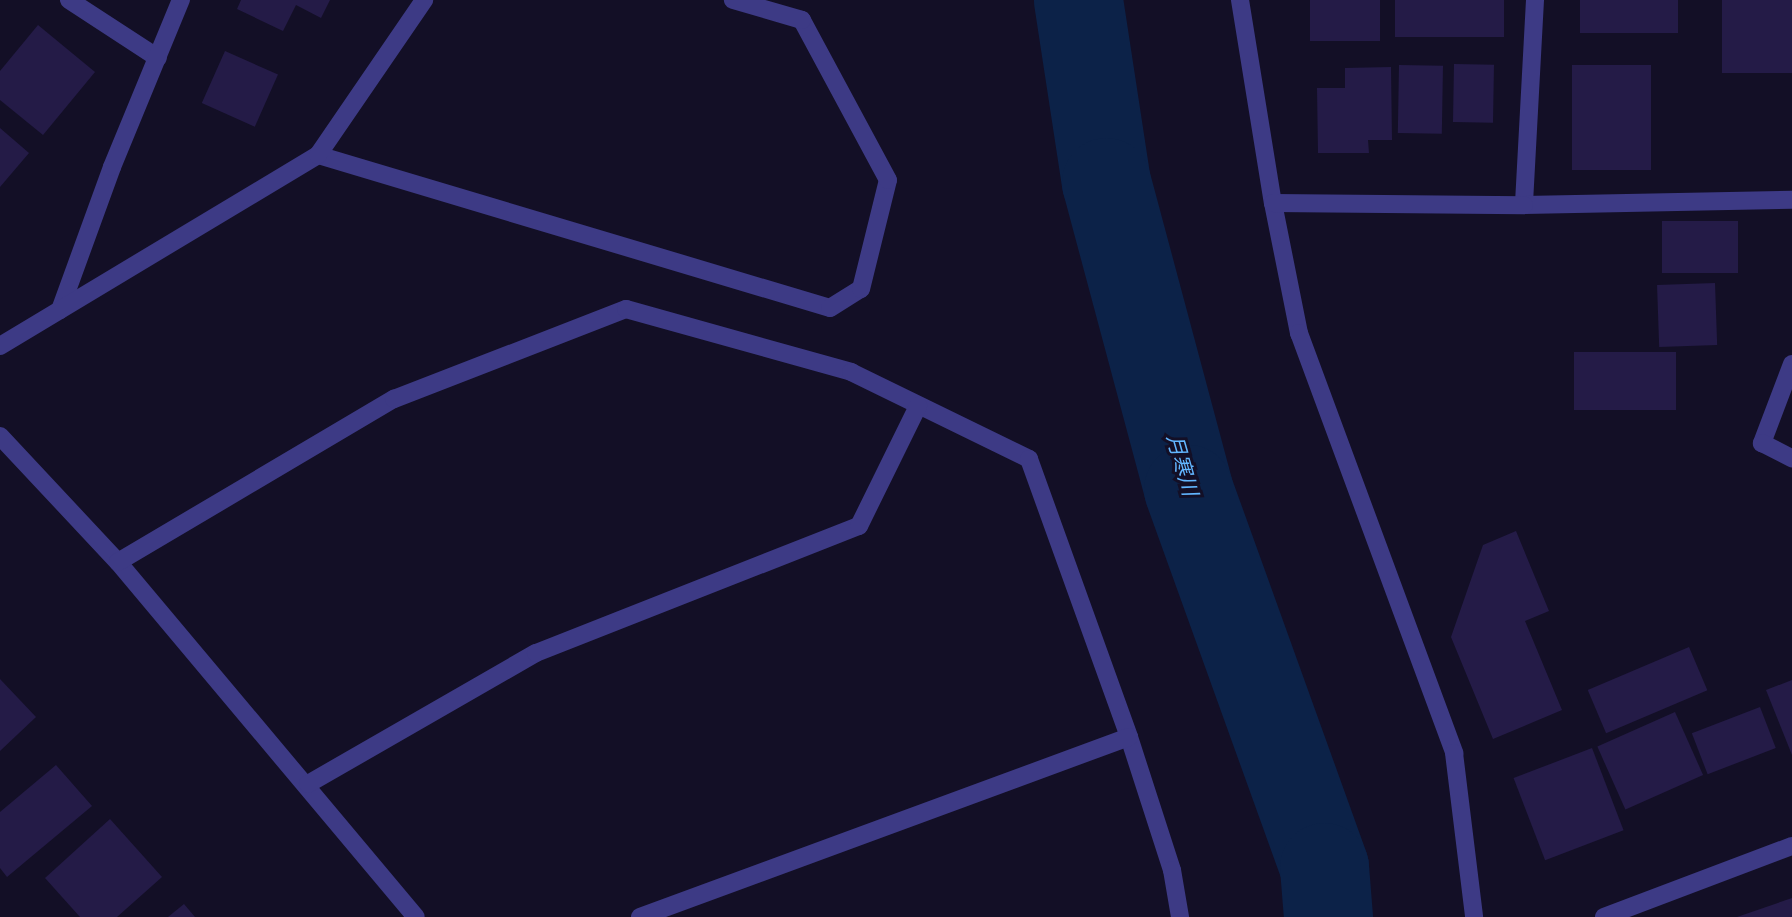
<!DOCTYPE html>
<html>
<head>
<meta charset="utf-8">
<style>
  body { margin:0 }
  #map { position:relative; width:1792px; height:917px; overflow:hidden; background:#130f26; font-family:"Public Sans","Noto Sans JP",sans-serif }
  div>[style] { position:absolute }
  .river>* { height:89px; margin:-44.5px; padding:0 44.5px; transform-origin:44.5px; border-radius:44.5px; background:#0c2248 }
  .building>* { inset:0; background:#241b47; transform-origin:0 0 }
  .minor>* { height:18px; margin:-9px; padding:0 9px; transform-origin:9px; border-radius:9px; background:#3d3a85 }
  span { translate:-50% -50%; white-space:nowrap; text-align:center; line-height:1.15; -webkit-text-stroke:6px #130f26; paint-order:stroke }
  .water-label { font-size:21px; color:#62b6ff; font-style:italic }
</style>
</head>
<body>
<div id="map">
  <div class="river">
    <i style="left:1078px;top:0;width:184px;rotate:81.3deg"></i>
    <i style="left:1106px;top:182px;width:318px;rotate:75deg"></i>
    <i style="left:1188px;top:489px;width:402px;rotate:70.2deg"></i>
    <i style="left:1324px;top:867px;width:50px;rotate:85.4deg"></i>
  </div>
  <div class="building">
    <i style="clip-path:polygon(241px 0,330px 0,321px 18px,296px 5px,283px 31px,237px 9px)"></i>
    <i style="left:1310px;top:0;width:70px;height:41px"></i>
    <i style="left:1395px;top:0;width:109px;height:37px"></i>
    <i style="left:1580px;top:0;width:98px;height:33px"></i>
    <i style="left:1722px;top:0;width:70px;height:73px"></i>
    <i style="clip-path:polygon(38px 25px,95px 72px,43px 135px,0 100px,0 71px)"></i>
    <i style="left:225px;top:51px;width:58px;height:57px;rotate:24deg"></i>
    <i style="left:1454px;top:64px;width:40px;height:58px;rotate:1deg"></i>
    <i style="left:1399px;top:65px;width:44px;height:68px;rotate:1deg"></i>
    <i style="left:1572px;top:65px;width:79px;height:105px"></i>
    <i style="clip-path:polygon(1391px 67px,1392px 140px,1368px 140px,1369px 153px,1318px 153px,1317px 88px,1345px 88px,1345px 68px)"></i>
    <i style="clip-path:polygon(0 128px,29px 153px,0 187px)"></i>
    <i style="left:1738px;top:221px;width:52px;height:76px;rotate:90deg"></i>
    <i style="left:1715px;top:283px;width:62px;height:58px;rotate:88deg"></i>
    <i style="left:1676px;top:352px;width:58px;height:102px;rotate:90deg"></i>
    <i style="clip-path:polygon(1516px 531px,1549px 611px,1525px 621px,1562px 710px,1493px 739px,1451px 637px,1483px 545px)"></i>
    <i style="left:1689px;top:647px;width:47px;height:110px;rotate:67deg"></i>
    <i style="clip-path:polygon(0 679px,36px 717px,0 751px)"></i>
    <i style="clip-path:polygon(1792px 680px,1792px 755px,1766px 690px)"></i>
    <i style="left:1760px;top:707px;width:44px;height:73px;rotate:69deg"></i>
    <i style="left:1675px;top:712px;width:69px;height:85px;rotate:66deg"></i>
    <i style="left:1592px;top:748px;width:88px;height:84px;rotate:69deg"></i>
    <i style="clip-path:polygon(56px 765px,92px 806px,7px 877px,0 868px,0 812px)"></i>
    <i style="clip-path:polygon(110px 819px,162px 877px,117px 917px,80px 917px,45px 878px)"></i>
    <i style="clip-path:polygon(1792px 898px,1792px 917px,1737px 917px)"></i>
    <i style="clip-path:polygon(184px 904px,195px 917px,168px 917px)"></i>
  </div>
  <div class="minor">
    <i style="left:69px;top:0;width:106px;rotate:33.1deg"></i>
    <i style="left:1240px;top:0;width:206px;rotate:80.8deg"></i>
    <i style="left:1273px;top:203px;width:133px;rotate:78.7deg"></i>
    <i style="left:1299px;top:333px;width:448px;rotate:69.7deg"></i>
    <i style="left:1454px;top:753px;width:165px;rotate:83deg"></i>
    <i style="left:1535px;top:0;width:205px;rotate:93.1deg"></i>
    <i style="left:1524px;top:205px;width:268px;rotate:-1.1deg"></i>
    <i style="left:318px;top:155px;width:534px;rotate:16.64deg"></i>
    <i style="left:830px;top:308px;width:36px;rotate:-32deg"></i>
    <i style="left:861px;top:289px;width:112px;rotate:-76.1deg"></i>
    <i style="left:888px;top:180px;width:182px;rotate:-118.3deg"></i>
    <i style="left:802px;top:20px;width:72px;rotate:-163.8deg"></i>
    <i style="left:1273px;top:203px;width:251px;rotate:0.5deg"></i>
    <i style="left:60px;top:310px;width:152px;rotate:-70deg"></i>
    <i style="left:112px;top:167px;width:181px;rotate:-67.6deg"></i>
    <i style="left:0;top:346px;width:371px;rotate:-31deg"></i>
    <i style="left:318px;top:155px;width:188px;rotate:-55.6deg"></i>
    <i style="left:1792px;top:364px;width:85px;rotate:110.8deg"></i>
    <i style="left:1762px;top:443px;width:34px;rotate:27deg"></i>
    <i style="left:0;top:436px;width:173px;rotate:46.9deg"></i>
    <i style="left:118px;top:562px;width:463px;rotate:50deg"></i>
    <i style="left:118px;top:562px;width:321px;rotate:-30.6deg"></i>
    <i style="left:394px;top:399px;width:249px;rotate:-21.2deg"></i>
    <i style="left:626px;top:309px;width:234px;rotate:15.6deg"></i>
    <i style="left:851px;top:372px;width:198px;rotate:26deg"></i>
    <i style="left:1029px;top:459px;width:295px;rotate:70.2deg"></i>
    <i style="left:1129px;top:737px;width:140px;rotate:72.1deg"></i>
    <i style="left:1172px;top:870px;width:48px;rotate:80.3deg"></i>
    <i style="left:308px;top:784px;width:263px;rotate:-29.9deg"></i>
    <i style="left:536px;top:653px;width:347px;rotate:-21.5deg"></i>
    <i style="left:859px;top:526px;width:134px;rotate:-63.8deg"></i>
    <i style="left:640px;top:917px;width:521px;rotate:-20.21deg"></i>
    <i style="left:1604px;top:917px;width:201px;rotate:-20.7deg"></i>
  </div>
  <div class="water-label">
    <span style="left:1182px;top:465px;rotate:74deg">月寒川</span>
  </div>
</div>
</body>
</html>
